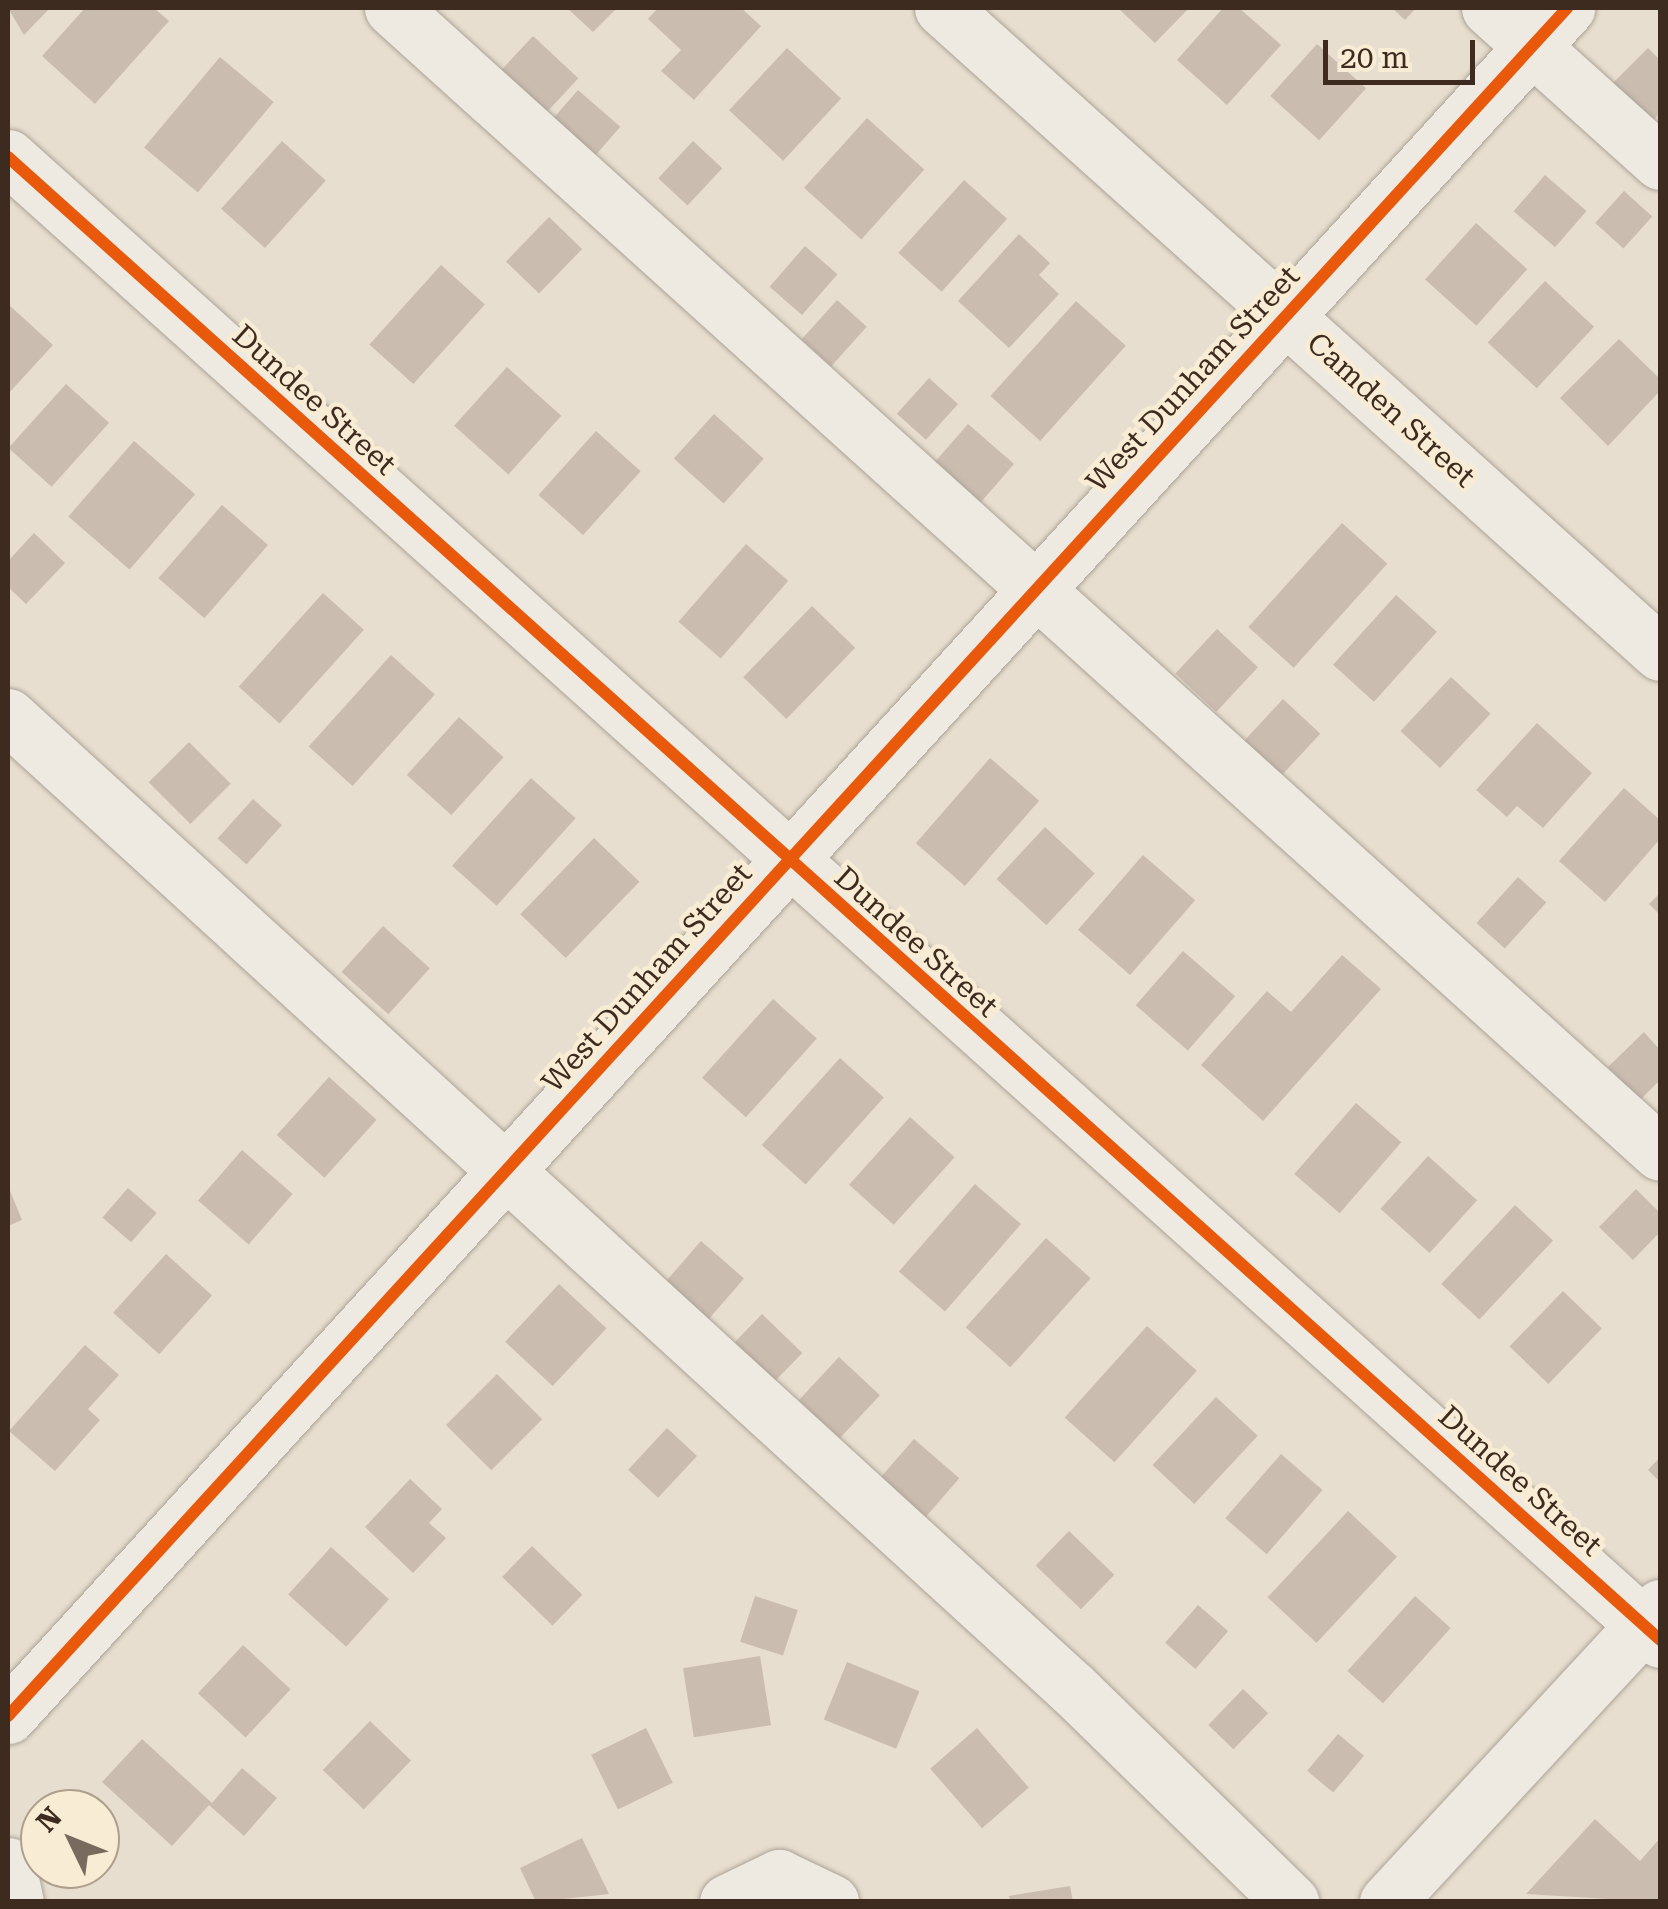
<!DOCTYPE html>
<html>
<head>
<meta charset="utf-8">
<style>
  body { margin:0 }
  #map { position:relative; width:1668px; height:1909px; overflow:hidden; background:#e7decf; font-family:"Roboto Serif",serif }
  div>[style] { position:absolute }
  .building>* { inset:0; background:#cbbcb0; transform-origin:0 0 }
  .roads { filter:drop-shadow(0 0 2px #aca398) drop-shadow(0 0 2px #aca398) }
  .minor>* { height:55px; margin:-27.5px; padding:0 27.5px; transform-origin:27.5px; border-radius:27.5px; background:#efeae1 }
  .cycleway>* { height:12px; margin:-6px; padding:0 6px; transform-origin:6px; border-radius:6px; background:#e8590c }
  span { translate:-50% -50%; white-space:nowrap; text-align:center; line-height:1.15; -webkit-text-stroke:9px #f8ecd5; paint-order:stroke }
  .street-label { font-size:30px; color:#3c2b1e }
  .frame { position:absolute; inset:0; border:10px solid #3c2b1e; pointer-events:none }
  .north { position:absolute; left:20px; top:1789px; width:100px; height:100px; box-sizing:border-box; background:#f8ecd5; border:2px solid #ad9f8c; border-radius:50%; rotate:313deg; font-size:28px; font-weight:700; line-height:40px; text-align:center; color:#3c2b1e }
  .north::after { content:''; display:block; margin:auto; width:35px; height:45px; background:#786a5c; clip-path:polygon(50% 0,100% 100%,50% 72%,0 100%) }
  .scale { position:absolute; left:1323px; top:40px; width:152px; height:45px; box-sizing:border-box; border:5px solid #3c2b1e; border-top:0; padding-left:12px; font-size:30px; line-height:35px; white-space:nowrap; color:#3c2b1e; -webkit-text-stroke:8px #f8ecd5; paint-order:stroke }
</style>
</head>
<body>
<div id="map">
  <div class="building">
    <i style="clip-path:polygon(8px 8px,50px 8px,24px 35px)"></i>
    <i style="clip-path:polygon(85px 8px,154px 8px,169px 21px,95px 104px,42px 56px)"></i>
    <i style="clip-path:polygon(567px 8px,617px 8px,593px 32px)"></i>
    <i style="clip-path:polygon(658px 8px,741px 8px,761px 26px,694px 100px,661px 71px,681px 50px,648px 19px)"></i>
    <i style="clip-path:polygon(1118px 8px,1189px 8px,1155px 43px)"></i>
    <i style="clip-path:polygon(1223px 8px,1239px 8px,1281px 45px,1227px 105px,1177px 60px)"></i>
    <i style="clip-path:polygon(1392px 8px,1416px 8px,1405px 20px)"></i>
    <i style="left:533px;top:36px;width:62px;height:61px;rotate:43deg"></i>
    <i style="left:1317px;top:44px;width:66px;height:70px;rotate:42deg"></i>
    <i style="left:787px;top:48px;width:74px;height:85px;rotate:43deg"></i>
    <i style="clip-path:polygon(1648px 48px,1660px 60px,1660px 113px,1645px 129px,1606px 90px)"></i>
    <i style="left:220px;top:57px;width:70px;height:118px;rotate:40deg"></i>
    <i style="left:578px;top:90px;width:56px;height:52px;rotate:41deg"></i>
    <i style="left:867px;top:118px;width:77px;height:94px;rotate:42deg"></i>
    <i style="left:282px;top:141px;width:59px;height:91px;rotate:42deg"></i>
    <i style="left:693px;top:141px;width:40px;height:51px;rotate:43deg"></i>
    <i style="left:1545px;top:175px;width:55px;height:48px;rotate:41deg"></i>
    <i style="left:964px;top:180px;width:58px;height:98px;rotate:42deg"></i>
    <i style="left:1624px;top:191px;width:38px;height:43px;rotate:42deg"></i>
    <i style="left:549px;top:217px;width:46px;height:62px;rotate:44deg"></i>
    <i style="left:1476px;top:223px;width:69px;height:76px;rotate:42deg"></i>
    <i style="clip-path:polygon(1019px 234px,1050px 263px,1039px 275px,1059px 294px,1009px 348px,958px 301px)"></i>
    <i style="left:805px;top:246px;width:43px;height:54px;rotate:41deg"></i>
    <i style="left:441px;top:265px;width:59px;height:107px;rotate:42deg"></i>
    <i style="left:1545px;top:281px;width:67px;height:84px;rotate:43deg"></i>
    <i style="left:837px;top:300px;width:40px;height:53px;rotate:42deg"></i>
    <i style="left:1076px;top:301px;width:67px;height:128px;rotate:42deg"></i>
    <i style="clip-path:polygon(8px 304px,53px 345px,8px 394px)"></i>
    <i style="clip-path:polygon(1619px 339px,1660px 379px,1660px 391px,1608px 446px,1560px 398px)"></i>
    <i style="left:507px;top:367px;width:73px;height:79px;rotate:42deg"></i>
    <i style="left:929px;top:378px;width:39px;height:48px;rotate:42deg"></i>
    <i style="left:66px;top:384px;width:58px;height:86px;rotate:42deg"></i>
    <i style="left:714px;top:414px;width:67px;height:60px;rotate:42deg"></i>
    <i style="left:968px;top:424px;width:61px;height:65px;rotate:41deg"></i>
    <i style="left:596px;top:431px;width:60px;height:86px;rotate:42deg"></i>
    <i style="left:134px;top:441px;width:81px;height:100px;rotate:41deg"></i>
    <i style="left:222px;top:505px;width:61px;height:97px;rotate:41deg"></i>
    <i style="left:1342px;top:523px;width:61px;height:140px;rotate:42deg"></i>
    <i style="clip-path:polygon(34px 533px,65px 563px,26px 604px,8px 587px,8px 561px)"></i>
    <i style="left:746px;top:544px;width:56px;height:103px;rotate:41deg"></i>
    <i style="left:323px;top:593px;width:55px;height:126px;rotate:42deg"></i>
    <i style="left:1396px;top:595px;width:55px;height:94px;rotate:42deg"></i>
    <i style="left:812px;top:606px;width:60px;height:99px;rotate:44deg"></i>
    <i style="left:1217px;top:629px;width:56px;height:61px;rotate:43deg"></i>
    <i style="left:391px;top:655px;width:59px;height:123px;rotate:42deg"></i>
    <i style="left:1451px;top:677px;width:54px;height:74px;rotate:43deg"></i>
    <i style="left:1283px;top:699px;width:51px;height:58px;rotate:43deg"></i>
    <i style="left:459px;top:717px;width:60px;height:78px;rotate:42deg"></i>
    <i style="clip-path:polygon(1537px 723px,1592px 773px,1543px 828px,1517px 806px,1507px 817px,1476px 790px)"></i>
    <i style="left:189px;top:742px;width:59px;height:57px;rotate:45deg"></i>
    <i style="left:990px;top:758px;width:65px;height:113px;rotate:41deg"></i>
    <i style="left:531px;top:778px;width:60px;height:118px;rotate:42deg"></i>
    <i style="clip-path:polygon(1624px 788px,1660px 820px,1660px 839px,1605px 902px,1559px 861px)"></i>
    <i style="left:253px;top:799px;width:39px;height:53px;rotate:42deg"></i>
    <i style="left:1045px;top:827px;width:68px;height:71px;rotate:43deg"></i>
    <i style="left:594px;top:838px;width:63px;height:106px;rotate:44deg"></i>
    <i style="left:1143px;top:855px;width:69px;height:99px;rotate:41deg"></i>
    <i style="left:1518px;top:877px;width:38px;height:62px;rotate:42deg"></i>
    <i style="clip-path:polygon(1660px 893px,1660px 915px,1649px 904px)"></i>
    <i style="left:383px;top:926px;width:63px;height:62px;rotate:42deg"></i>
    <i style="left:1183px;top:951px;width:69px;height:72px;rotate:41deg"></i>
    <i style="clip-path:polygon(1342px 955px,1381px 989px,1263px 1121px,1201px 1065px,1267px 991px,1291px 1012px)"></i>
    <i style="left:773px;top:999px;width:59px;height:106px;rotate:42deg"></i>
    <i style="clip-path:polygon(1644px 1032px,1660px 1050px,1660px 1080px,1640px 1100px,1608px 1067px)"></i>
    <i style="left:840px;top:1058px;width:59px;height:117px;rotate:42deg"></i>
    <i style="left:329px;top:1077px;width:64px;height:78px;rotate:42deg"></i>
    <i style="left:1356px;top:1103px;width:60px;height:94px;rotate:41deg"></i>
    <i style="left:910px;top:1117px;width:60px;height:91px;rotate:42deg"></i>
    <i style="left:242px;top:1150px;width:67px;height:67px;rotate:41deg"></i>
    <i style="left:1428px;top:1156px;width:66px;height:71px;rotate:42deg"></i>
    <i style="left:975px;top:1184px;width:61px;height:116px;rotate:41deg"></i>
    <i style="clip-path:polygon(8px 1186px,22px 1220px,8px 1226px)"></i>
    <i style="left:128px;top:1188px;width:38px;height:39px;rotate:41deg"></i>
    <i style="clip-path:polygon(1636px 1189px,1660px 1213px,1660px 1232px,1633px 1260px,1599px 1227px)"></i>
    <i style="left:1515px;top:1205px;width:52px;height:108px;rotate:43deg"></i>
    <i style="left:1046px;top:1238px;width:60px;height:120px;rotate:42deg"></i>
    <i style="left:701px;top:1241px;width:57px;height:73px;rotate:41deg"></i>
    <i style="left:166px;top:1254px;width:62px;height:79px;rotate:42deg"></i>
    <i style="left:559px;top:1284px;width:65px;height:79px;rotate:43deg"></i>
    <i style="left:1563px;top:1291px;width:54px;height:77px;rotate:44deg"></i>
    <i style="left:762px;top:1314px;width:56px;height:59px;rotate:44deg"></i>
    <i style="left:1147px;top:1326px;width:67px;height:123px;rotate:42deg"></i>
    <i style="clip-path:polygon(85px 1345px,119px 1375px,88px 1409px,100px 1420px,55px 1471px,9px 1431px)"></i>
    <i style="left:839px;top:1357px;width:56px;height:59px;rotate:43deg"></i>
    <i style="left:497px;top:1374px;width:64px;height:72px;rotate:45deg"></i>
    <i style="left:1216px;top:1397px;width:57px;height:93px;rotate:43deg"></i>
    <i style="left:667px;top:1428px;width:41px;height:57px;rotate:43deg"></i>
    <i style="left:914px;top:1439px;width:60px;height:71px;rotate:41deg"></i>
    <i style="left:1281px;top:1454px;width:55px;height:85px;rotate:41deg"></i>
    <i style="clip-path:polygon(1660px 1457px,1660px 1482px,1648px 1470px)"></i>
    <i style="clip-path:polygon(410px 1479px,442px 1509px,429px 1523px,446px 1538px,413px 1573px,365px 1527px)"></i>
    <i style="left:1348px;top:1511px;width:67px;height:118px;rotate:43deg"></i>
    <i style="left:1069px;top:1531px;width:63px;height:48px;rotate:44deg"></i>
    <i style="left:532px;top:1546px;width:70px;height:43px;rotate:44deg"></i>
    <i style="left:331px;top:1547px;width:78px;height:64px;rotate:42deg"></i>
    <i style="left:755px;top:1596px;width:45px;height:48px;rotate:18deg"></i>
    <i style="left:1415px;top:1596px;width:48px;height:101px;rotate:42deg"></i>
    <i style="left:1198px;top:1605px;width:40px;height:50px;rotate:41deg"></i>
    <i style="left:243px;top:1645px;width:65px;height:66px;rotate:43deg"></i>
    <i style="left:760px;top:1656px;width:70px;height:78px;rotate:81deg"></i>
    <i style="left:847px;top:1662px;width:78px;height:62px;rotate:22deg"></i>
    <i style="left:1243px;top:1689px;width:35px;height:50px;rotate:44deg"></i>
    <i style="left:370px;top:1721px;width:57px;height:68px;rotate:44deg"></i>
    <i style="left:646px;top:1728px;width:61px;height:61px;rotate:64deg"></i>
    <i style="left:977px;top:1728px;width:79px;height:62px;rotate:49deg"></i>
    <i style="left:1338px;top:1734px;width:34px;height:48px;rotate:40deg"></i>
    <i style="clip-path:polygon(142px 1739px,212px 1803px,242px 1768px,277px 1798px,244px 1836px,209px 1805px,172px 1846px,102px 1782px)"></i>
    <i style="clip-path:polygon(1595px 1819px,1640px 1861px,1660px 1838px,1660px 1902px,1526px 1894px)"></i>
    <i style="clip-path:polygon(582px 1838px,609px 1894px,536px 1902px,520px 1868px)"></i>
    <i style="clip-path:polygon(1070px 1886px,1073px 1902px,1010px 1902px,1009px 1896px)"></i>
  </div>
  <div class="roads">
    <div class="minor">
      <i style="left:392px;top:8px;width:1708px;rotate:42.08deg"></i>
      <i style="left:942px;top:8px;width:965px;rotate:41.93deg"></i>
      <i style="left:1489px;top:8px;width:230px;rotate:42deg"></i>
      <i style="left:8px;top:157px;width:2220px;rotate:41.91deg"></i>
      <i style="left:8px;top:716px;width:1443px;rotate:42.42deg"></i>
      <i style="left:1073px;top:1689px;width:305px;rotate:44.3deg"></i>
      <i style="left:8px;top:1716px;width:2313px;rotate:-47.61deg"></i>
      <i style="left:8px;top:1865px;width:38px;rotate:78deg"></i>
      <i style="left:727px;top:1902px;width:58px;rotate:-25.7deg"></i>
      <i style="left:779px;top:1877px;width:58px;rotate:25.7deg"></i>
      <i style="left:1387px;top:1902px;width:402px;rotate:-47.2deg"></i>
    </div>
  </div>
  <div class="cycleway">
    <i style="left:8px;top:157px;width:2220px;rotate:41.91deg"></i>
    <i style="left:8px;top:1716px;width:2313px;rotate:-47.61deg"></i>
  </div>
  <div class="street-label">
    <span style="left:1193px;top:379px;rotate:-47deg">West Dunham Street</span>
    <span style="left:314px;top:400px;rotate:42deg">Dundee Street</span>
    <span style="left:1391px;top:410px;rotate:42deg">Camden Street</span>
    <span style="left:916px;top:942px;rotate:42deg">Dundee Street</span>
    <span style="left:647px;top:978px;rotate:-48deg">West Dunham Street</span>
    <span style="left:1520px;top:1481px;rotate:42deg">Dundee Street</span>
  </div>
  <div class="frame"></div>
  <div class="north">N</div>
  <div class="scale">20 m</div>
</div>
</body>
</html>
